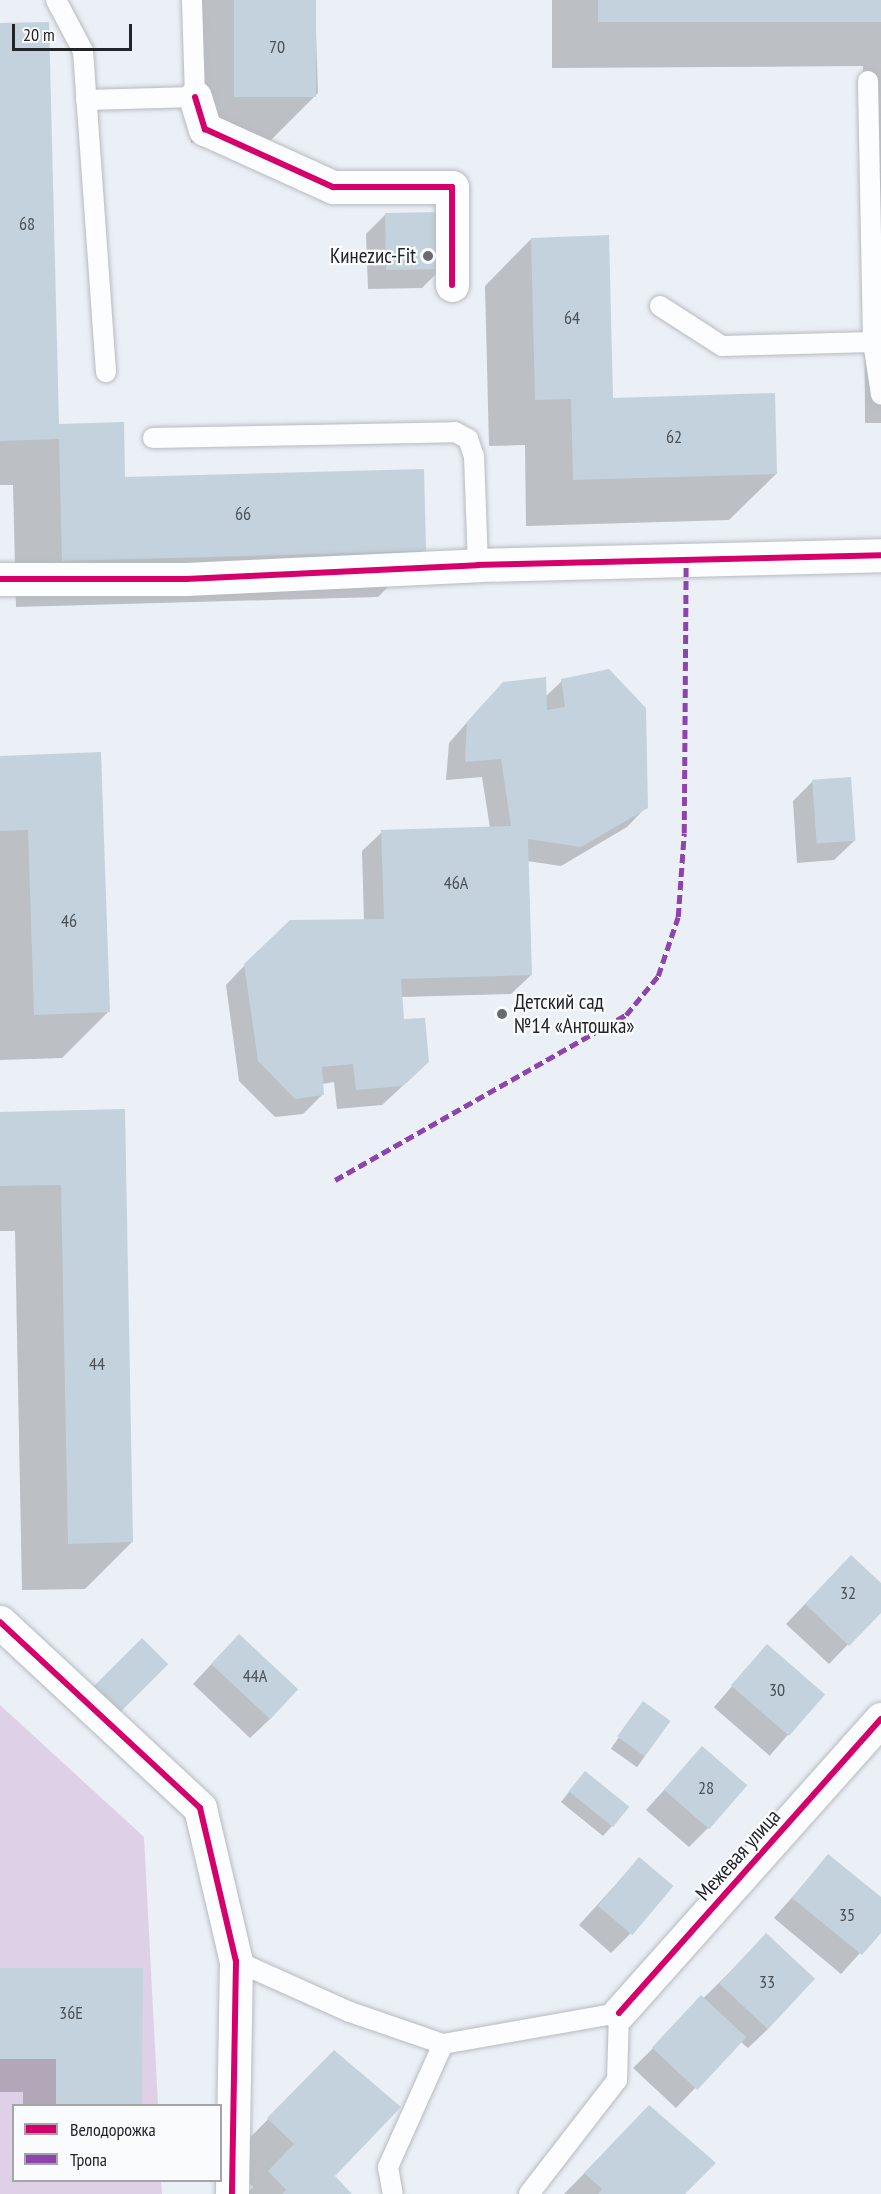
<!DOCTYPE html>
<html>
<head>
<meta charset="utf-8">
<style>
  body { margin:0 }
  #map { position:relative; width:881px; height:2194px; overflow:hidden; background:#ebeff6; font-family:"PT Sans Narrow",sans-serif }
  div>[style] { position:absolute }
  .green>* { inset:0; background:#ded1e7 }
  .shadow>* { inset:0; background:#0003; transform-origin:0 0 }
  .building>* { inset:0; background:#c3d2dc; transform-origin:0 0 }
  .roads { filter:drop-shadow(0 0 2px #b7bbc0) drop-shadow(0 0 2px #b7bbc0) }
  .lane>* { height:20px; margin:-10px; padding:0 10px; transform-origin:10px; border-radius:10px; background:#fcfdfe }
  .street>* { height:33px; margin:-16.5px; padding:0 16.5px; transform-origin:16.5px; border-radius:16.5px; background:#fcfdfe }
  .quiet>* { height:4.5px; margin-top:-2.25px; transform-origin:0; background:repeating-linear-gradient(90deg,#8e44ad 0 9px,transparent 0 13.5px) }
  .cycleway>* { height:6px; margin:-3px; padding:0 3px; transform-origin:3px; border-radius:3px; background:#d6006c }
  .dots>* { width:16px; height:16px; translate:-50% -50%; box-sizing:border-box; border:3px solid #f9fbfd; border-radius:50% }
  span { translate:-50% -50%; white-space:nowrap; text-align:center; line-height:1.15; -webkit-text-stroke:4.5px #f9fbfd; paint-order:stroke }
  .number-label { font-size:18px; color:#4a5056 }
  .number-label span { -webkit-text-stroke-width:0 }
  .poi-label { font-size:21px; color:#212429 }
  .right { translate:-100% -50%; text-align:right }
  .left { translate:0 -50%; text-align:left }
  .street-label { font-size:21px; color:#212429 }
  .legend { position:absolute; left:12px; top:2104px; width:210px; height:78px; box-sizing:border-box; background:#f9fbfd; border:2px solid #a3a5a8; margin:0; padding:8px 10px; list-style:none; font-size:18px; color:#212429 }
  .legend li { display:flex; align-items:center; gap:12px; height:30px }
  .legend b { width:30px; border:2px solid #a3a5a8 }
  .scale { position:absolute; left:12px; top:24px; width:120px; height:27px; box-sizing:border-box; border:3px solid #212429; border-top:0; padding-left:8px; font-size:18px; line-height:21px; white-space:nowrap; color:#212429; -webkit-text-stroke:4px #f9fbfd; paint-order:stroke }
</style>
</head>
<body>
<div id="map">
  <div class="green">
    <i style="clip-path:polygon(0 1705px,144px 1837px,158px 2105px,14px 2106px,14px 2180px,161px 2181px,162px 2194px,0 2194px)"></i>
  </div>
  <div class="shadow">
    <i style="clip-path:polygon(186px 0,315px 0,318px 93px,271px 140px,191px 143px)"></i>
    <i style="clip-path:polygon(552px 0,881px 0,881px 423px,865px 423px,863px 66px,552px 68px)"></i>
    <i style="clip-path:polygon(0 25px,58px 426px,124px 478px,424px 551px,378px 597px,16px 607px,13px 485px,0 485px)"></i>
    <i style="clip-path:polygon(385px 215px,442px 268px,422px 288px,368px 289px,366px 234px)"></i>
    <i style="clip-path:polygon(531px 239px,612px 399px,776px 474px,729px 520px,526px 526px,525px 445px,489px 446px,485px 286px)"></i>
    <i style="clip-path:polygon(562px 681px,646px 807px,627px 827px,561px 866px,527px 861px,531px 975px,511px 994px,401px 997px,408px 1081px,382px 1105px,337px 1109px,334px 1082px,322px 1084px,322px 1095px,303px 1114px,275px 1117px,239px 1081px,226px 985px,245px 965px,364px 921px,362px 851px,382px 832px,490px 828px,482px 777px,446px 780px,449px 743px,484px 703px,545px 697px)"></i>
    <i style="clip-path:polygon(0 757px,109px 1011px,62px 1058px,0 1060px)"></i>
    <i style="clip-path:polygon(812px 782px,854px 841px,834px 860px,797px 863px,793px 801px)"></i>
    <i style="clip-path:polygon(123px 1111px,132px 1542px,85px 1589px,22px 1590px,15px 1231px,0 1231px,0 1113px)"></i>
    <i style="clip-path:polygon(832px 1576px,881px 1585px,881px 1610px,829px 1664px,786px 1624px)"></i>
    <i style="left:767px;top:1646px;width:74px;height:81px;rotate:41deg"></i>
    <i style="clip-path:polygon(220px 1655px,270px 1719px,250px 1738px,193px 1684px)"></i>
    <i style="left:643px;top:1703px;width:32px;height:56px;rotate:35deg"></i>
    <i style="clip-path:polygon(702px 1748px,709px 1827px,689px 1847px,646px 1810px)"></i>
    <i style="clip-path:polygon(576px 1783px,612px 1826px,603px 1836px,561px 1802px)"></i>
    <i style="clip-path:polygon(828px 1856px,881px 1899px,881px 1930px,841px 1974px,774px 1918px)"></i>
    <i style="clip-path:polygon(639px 1859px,630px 1934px,611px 1953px,579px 1925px)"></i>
    <i style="clip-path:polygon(747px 1955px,768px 2029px,748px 2048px,740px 2041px,676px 2108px,633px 2068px)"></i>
    <i style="clip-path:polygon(0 1969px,141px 2106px,23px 2106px,23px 2092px,0 2092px)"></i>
    <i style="clip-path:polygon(293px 2094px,333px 2176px,350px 2194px,246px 2194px,253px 2187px,227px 2161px)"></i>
    <i style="clip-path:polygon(608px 2149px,683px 2194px,564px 2194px)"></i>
  </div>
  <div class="building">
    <i style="left:234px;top:0;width:82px;height:97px"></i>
    <i style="left:598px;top:0;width:283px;height:22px"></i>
    <i style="clip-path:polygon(49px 22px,59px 424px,124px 422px,125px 477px,424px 469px,426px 551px,62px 561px,59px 439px,0 441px,0 23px)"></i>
    <i style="left:442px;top:212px;width:57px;height:57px;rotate:89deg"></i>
    <i style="clip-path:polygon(609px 235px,613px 398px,775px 393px,777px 474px,573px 480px,571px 399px,535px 400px,531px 238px)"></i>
    <i style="clip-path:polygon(609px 669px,646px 708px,648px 808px,581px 847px,528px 839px,532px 975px,401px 979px,404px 1019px,425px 1018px,429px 1062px,403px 1086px,356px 1090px,353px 1064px,322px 1067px,324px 1095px,295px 1099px,258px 1061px,244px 964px,290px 920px,384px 919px,381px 830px,511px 826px,501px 759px,465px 762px,467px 722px,503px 682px,546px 677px,547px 710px,565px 707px,561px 679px)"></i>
    <i style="clip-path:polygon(101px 752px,110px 1012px,34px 1015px,28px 830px,0 831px,0 756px)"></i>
    <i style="left:851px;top:777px;width:64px;height:39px;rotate:86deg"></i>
    <i style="clip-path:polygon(125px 1109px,133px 1542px,68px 1544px,61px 1185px,0 1186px,0 1112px)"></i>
    <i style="clip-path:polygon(851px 1555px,881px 1583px,881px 1613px,849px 1646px,805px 1604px)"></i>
    <i style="left:239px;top:1634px;width:81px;height:41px;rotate:43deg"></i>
    <i style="left:142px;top:1638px;width:37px;height:69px;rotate:45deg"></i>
    <i style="left:767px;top:1644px;width:77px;height:55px;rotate:41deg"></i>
    <i style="left:643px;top:1701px;width:34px;height:44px;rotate:36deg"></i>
    <i style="left:702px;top:1746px;width:60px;height:58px;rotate:41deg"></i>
    <i style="left:585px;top:1771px;width:57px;height:26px;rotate:39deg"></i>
    <i style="clip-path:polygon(828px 1854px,881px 1897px,881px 1933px,862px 1955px,792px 1898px)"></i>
    <i style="left:639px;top:1857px;width:45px;height:64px;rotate:40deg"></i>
    <i style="left:766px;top:1933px;width:67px;height:69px;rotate:43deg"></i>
    <i style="clip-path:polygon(0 1968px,143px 1968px,142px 2106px,56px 2106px,56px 2059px,0 2059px)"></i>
    <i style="left:701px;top:1995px;width:62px;height:72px;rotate:43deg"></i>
    <i style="clip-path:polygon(334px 2050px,401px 2107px,335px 2176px,352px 2194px,282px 2194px,286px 2190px,268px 2171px,294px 2144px,267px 2118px)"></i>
    <i style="clip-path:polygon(649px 2105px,716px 2163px,685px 2194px,598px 2194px,602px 2189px,584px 2173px)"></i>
  </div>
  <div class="roads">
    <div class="lane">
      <i style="left:56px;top:0;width:58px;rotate:62.1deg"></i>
      <i style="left:83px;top:51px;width:322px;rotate:85.9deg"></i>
      <i style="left:868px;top:81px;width:261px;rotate:88.9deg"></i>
      <i style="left:873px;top:342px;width:53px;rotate:81.3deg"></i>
      <i style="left:86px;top:100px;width:109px;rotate:-1.6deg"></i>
      <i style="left:195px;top:97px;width:97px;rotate:-91.8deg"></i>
      <i style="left:660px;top:306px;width:74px;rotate:32.8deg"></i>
      <i style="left:722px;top:346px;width:151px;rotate:-1.5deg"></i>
      <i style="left:153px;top:438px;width:302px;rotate:-1.1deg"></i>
      <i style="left:455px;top:432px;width:15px;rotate:28deg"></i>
      <i style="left:468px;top:439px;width:18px;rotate:71deg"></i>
      <i style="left:474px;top:456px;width:109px;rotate:87.9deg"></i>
      <i style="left:236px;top:1961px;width:125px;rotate:24.1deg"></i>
      <i style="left:350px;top:2012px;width:98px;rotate:19deg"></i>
      <i style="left:443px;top:2044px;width:135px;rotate:114.1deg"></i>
      <i style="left:388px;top:2167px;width:27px;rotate:80deg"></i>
      <i style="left:443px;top:2044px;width:179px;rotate:-10deg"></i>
      <i style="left:619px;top:2013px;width:67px;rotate:91.7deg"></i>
      <i style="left:617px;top:2080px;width:144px;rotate:127.7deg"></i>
    </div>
    <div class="street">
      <i style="left:195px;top:97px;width:34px;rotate:73deg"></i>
      <i style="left:205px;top:129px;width:141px;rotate:24.4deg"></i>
      <i style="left:333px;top:187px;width:119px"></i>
      <i style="left:452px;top:187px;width:98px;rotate:90deg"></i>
      <i style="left:0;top:579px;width:186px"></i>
      <i style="left:186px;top:579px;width:292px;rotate:-2.7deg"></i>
      <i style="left:478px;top:565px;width:403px;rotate:-1.4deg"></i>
      <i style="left:0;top:1622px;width:273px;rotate:42.9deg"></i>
      <i style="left:200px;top:1808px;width:157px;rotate:76.8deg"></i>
      <i style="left:236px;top:1961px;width:233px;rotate:91deg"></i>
      <i style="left:619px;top:2013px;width:394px;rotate:-48.3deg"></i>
    </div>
  </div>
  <div class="quiet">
    <i style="left:335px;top:1180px;width:335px;rotate:-29.6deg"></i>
    <i style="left:626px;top:1015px;width:50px;rotate:-50.6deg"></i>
    <i style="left:658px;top:976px;width:62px;rotate:-71.3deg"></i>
    <i style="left:678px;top:917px;width:84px;rotate:-85.9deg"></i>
    <i style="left:684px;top:833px;width:273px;rotate:-89.6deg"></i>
  </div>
  <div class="cycleway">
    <i style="left:195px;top:97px;width:34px;rotate:73deg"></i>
    <i style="left:205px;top:129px;width:141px;rotate:24.4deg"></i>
    <i style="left:333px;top:187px;width:119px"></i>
    <i style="left:452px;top:187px;width:98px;rotate:90deg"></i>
    <i style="left:0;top:579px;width:186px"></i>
    <i style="left:186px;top:579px;width:292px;rotate:-2.7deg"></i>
    <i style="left:478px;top:565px;width:403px;rotate:-1.4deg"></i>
    <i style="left:0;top:1622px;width:273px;rotate:42.9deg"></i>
    <i style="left:200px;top:1808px;width:157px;rotate:76.8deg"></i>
    <i style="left:236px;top:1961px;width:233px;rotate:91deg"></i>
    <i style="left:619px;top:2013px;width:394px;rotate:-48.3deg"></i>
  </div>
  <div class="dots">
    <i style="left:428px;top:256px;background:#686b71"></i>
    <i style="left:502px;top:1014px;background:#686b71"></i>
  </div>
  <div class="number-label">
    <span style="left:277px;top:47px">70</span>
    <span style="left:27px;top:224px">68</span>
    <span style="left:572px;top:318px">64</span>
    <span style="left:674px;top:437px">62</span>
    <span style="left:243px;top:514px">66</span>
    <span style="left:456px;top:883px">46А</span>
    <span style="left:69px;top:921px">46</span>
    <span style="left:97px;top:1364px">44</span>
    <span style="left:848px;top:1593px">32</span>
    <span style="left:255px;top:1676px">44А</span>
    <span style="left:777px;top:1690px">30</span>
    <span style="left:706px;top:1788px">28</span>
    <span style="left:847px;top:1915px">35</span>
    <span style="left:767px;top:1982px">33</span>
    <span style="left:71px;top:2013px">36Е</span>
  </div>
  <div class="poi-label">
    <span class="right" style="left:416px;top:256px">Кинеzис-Fit</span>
    <span class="left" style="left:514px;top:1014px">Детский сад<br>№14 «Антошка»</span>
  </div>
  <div class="street-label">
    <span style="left:738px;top:1855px;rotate:-48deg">Межевая улица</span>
  </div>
  <ul class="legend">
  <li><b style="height:8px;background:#d6006c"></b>Велодорожка</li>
  <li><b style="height:8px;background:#8e44ad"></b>Тропа</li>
  </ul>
  <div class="scale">20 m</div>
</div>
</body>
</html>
